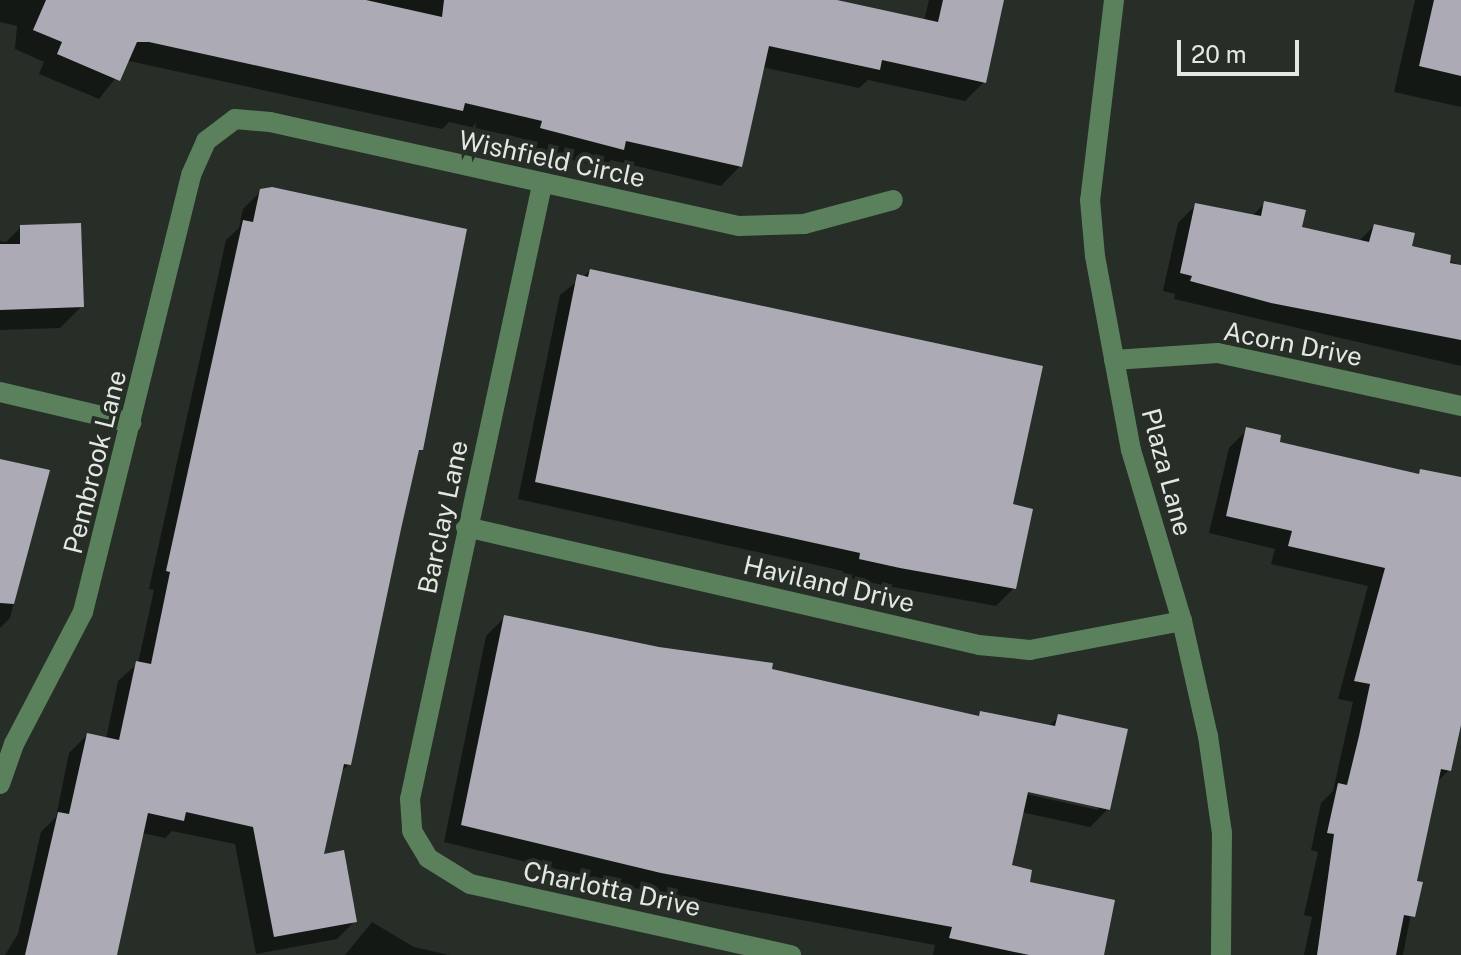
<!DOCTYPE html>
<html>
<head>
<meta charset="utf-8">
<style>
  body { margin:0 }
  #map { position:relative; width:1461px; height:955px; overflow:hidden; background:#272d27; font-family:"Public Sans",sans-serif }
  div>[style] { position:absolute }
  .shadow>* { inset:0; background:#0007 }
  .building>* { inset:0; background:#abaab5 }
  .minor>* { height:20px; margin:-10px; padding:0 10px; transform-origin:10px; border-radius:10px; background:#5b815c }
  span { translate:-50% -50%; white-space:nowrap; text-align:center; line-height:1.15; -webkit-text-stroke:8px #272d27; paint-order:stroke }
  .street-label { font-size:26px; color:#e3e8e3 }
  .scale { position:absolute; left:1177px; top:40px; width:122px; height:36px; box-sizing:border-box; border:4px solid #e3e8e3; border-top:0; padding-left:10px; font-size:24px; line-height:28px; white-space:nowrap; color:#e3e8e3; -webkit-text-stroke:6px #272d27; paint-order:stroke }
</style>
</head>
<body>
<div id="map">
  <div class="shadow">
    <i style="clip-path:polygon(0 0,830px 0,924px 21px,929px 0,1001px 0,984px 82px,965px 101px,868px 80px,859px 88px,762px 67px,740px 166px,721px 186px,611px 160px,603px 168px,522px 147px,524px 139px,449px 122px,442px 129px,129px 61px,99px 99px,39px 74px,44px 62px,15px 49px,17px 26px,0 22px)"></i>
    <i style="clip-path:polygon(1415px 0,1461px 0,1461px 107px,1394px 92px)"></i>
    <i style="clip-path:polygon(261px 191px,421px 449px,416px 455px,349px 764px,339px 774px,322px 857px,355px 921px,337px 939px,256px 954px,235px 844px,172px 831px,165px 838px,142px 833px,115px 955px,5px 955px,18px 934px,41px 832px,56px 817px,69px 753px,87px 735px,106px 739px,118px 681px,138px 663px,154px 590px,149px 589px,226px 240px,239px 228px,243px 209px)"></i>
    <i style="clip-path:polygon(1265px 203px,1300px 228px,1358px 242px,1374px 226px,1410px 248px,1461px 265px,1461px 366px,1174px 299px,1175px 294px,1163px 291px,1178px 223px,1196px 205px,1252px 216px)"></i>
    <i style="clip-path:polygon(21px 227px,82px 306px,60px 328px,0 330px,0 241px,6px 242px)"></i>
    <i style="clip-path:polygon(590px 271px,1010px 506px,1014px 588px,996px 606px,882px 585px,842px 576px,843px 571px,518px 499px,560px 295px)"></i>
    <i style="clip-path:polygon(1247px 430px,1277px 444px,1416px 476px,1421px 471px,1461px 479px,1461px 720px,1449px 770px,1436px 783px,1403px 955px,1304px 955px,1312px 917px,1304px 915px,1318px 852px,1311px 850px,1321px 803px,1333px 791px,1353px 702px,1338px 699px,1368px 586px,1271px 564px,1275px 549px,1209px 533px,1229px 448px)"></i>
    <i style="clip-path:polygon(0 461px,48px 471px,10px 618px,0 628px)"></i>
    <i style="clip-path:polygon(evenodd,504px 618px,977px 717px,981px 713px,1048px 727px,1059px 716px,1108px 809px,1090px 827px,1021px 812px,1009px 867px,1102px 955px,933px 955px,935px 945px,642px 890px,444px 842px,486px 636px,504px 618px,1018px 788px,1098px 805px,1098px 810px,1017px 792px,1018px 788px)"></i>
    <i style="clip-path:polygon(372px 922px,414px 947px,449px 955px,345px 955px)"></i>
  </div>
  <div class="building">
    <i style="clip-path:polygon(46px 0,366px 0,442px 17px,444px 0,837px 0,938px 22px,943px 0,1004px 0,986px 83px,882px 60px,880px 70px,769px 46px,742px 167px,626px 141px,624px 150px,540px 128px,542px 121px,465px 103px,463px 111px,149px 42px,137px 42px,120px 81px,57px 54px,62px 42px,33px 30px)"></i>
    <i style="clip-path:polygon(1434px 0,1461px 0,1461px 76px,1419px 66px)"></i>
    <i style="clip-path:polygon(272px 187px,467px 229px,423px 450px,419px 450px,401px 529px,351px 765px,344px 764px,324px 854px,344px 850px,357px 922px,274px 937px,253px 827px,186px 812px,184px 821px,148px 813px,117px 955px,25px 955px,58px 812px,69px 814px,87px 733px,119px 740px,136px 661px,151px 664px,170px 572px,166px 571px,243px 220px,253px 222px,260px 189px)"></i>
    <i style="clip-path:polygon(1264px 201px,1306px 210px,1302px 227px,1369px 242px,1374px 224px,1415px 233px,1412px 246px,1451px 255px,1450px 263px,1461px 265px,1461px 340px,1271px 303px,1190px 281px,1192px 276px,1180px 273px,1195px 203px,1261px 216px)"></i>
    <i style="clip-path:polygon(81px 223px,84px 307px,0 310px,0 244px,20px 244px,20px 225px)"></i>
    <i style="clip-path:polygon(590px 269px,1043px 366px,1013px 504px,1033px 509px,1016px 589px,900px 568px,859px 559px,860px 553px,535px 482px,577px 274px,588px 277px)"></i>
    <i style="clip-path:polygon(1246px 427px,1281px 435px,1280px 442px,1419px 474px,1420px 469px,1461px 477px,1461px 725px,1451px 771px,1441px 769px,1417px 881px,1423px 882px,1415px 917px,1404px 915px,1396px 955px,1317px 955px,1334px 834px,1327px 833px,1338px 783px,1347px 785px,1359px 736px,1370px 684px,1354px 681px,1385px 568px,1288px 546px,1292px 531px,1226px 516px)"></i>
    <i style="clip-path:polygon(0 459px,50px 470px,14px 604px,0 603px)"></i>
    <i style="clip-path:polygon(504px 615px,659px 647px,773px 663px,772px 669px,979px 716px,980px 711px,1055px 726px,1058px 714px,1128px 729px,1110px 810px,1028px 792px,1012px 865px,1032px 870px,1030px 882px,1115px 900px,1104px 955px,1029px 955px,949px 938px,952px 927px,661px 873px,461px 825px)"></i>
  </div>
  <div class="minor">
    <i style="left:1114px;top:0;width:201px;rotate:96.8deg"></i>
    <i style="left:1090px;top:200px;width:56px;rotate:84.9deg"></i>
    <i style="left:1095px;top:256px;width:197px;rotate:79.5deg"></i>
    <i style="left:1131px;top:450px;width:178px;rotate:73.4deg"></i>
    <i style="left:1182px;top:621px;width:118px;rotate:77.3deg"></i>
    <i style="left:1208px;top:736px;width:98px;rotate:81.8deg"></i>
    <i style="left:1222px;top:833px;width:122px;rotate:90.5deg"></i>
    <i style="left:542px;top:185px;width:628px;rotate:102.13deg"></i>
    <i style="left:410px;top:799px;width:32px;rotate:86deg"></i>
    <i style="left:412px;top:831px;width:31px;rotate:59deg"></i>
    <i style="left:428px;top:858px;width:49px;rotate:31.8deg"></i>
    <i style="left:470px;top:884px;width:329px;rotate:12.5deg"></i>
    <i style="left:1114px;top:360px;width:104px;rotate:-3.9deg"></i>
    <i style="left:1218px;top:353px;width:249px;rotate:12.3deg"></i>
    <i style="left:0;top:392px;width:135px;rotate:13.3deg"></i>
    <i style="left:466px;top:527px;width:526px;rotate:12.95deg"></i>
    <i style="left:979px;top:645px;width:51px;rotate:5.6deg"></i>
    <i style="left:1030px;top:650px;width:155px;rotate:-10.8deg"></i>
    <i style="left:0;top:784px;width:42px;rotate:-70.7deg"></i>
    <i style="left:14px;top:744px;width:149px;rotate:-62.4deg"></i>
    <i style="left:83px;top:612px;width:450px;rotate:-76.1deg"></i>
    <i style="left:191px;top:175px;width:37px;rotate:-66deg"></i>
    <i style="left:206px;top:141px;width:36px;rotate:-37deg"></i>
    <i style="left:235px;top:119px;width:35px;rotate:5deg"></i>
    <i style="left:270px;top:122px;width:480px;rotate:12.5deg"></i>
    <i style="left:739px;top:226px;width:65px;rotate:-1.8deg"></i>
    <i style="left:804px;top:224px;width:92px;rotate:-15.1deg"></i>
  </div>
  <div class="street-label">
    <span style="left:552px;top:159px;rotate:12deg">Wishfield Circle</span>
    <span style="left:1293px;top:344px;rotate:11deg">Acorn Drive</span>
    <span style="left:95px;top:462px;rotate:-76deg">Pembrook Lane</span>
    <span style="left:1167px;top:472px;rotate:75deg">Plaza Lane</span>
    <span style="left:443px;top:517px;rotate:-78deg">Barclay Lane</span>
    <span style="left:829px;top:584px;rotate:13deg">Haviland Drive</span>
    <span style="left:612px;top:889px;rotate:12deg">Charlotta Drive</span>
  </div>
  <div class="scale">20 m</div>
</div>
</body>
</html>
